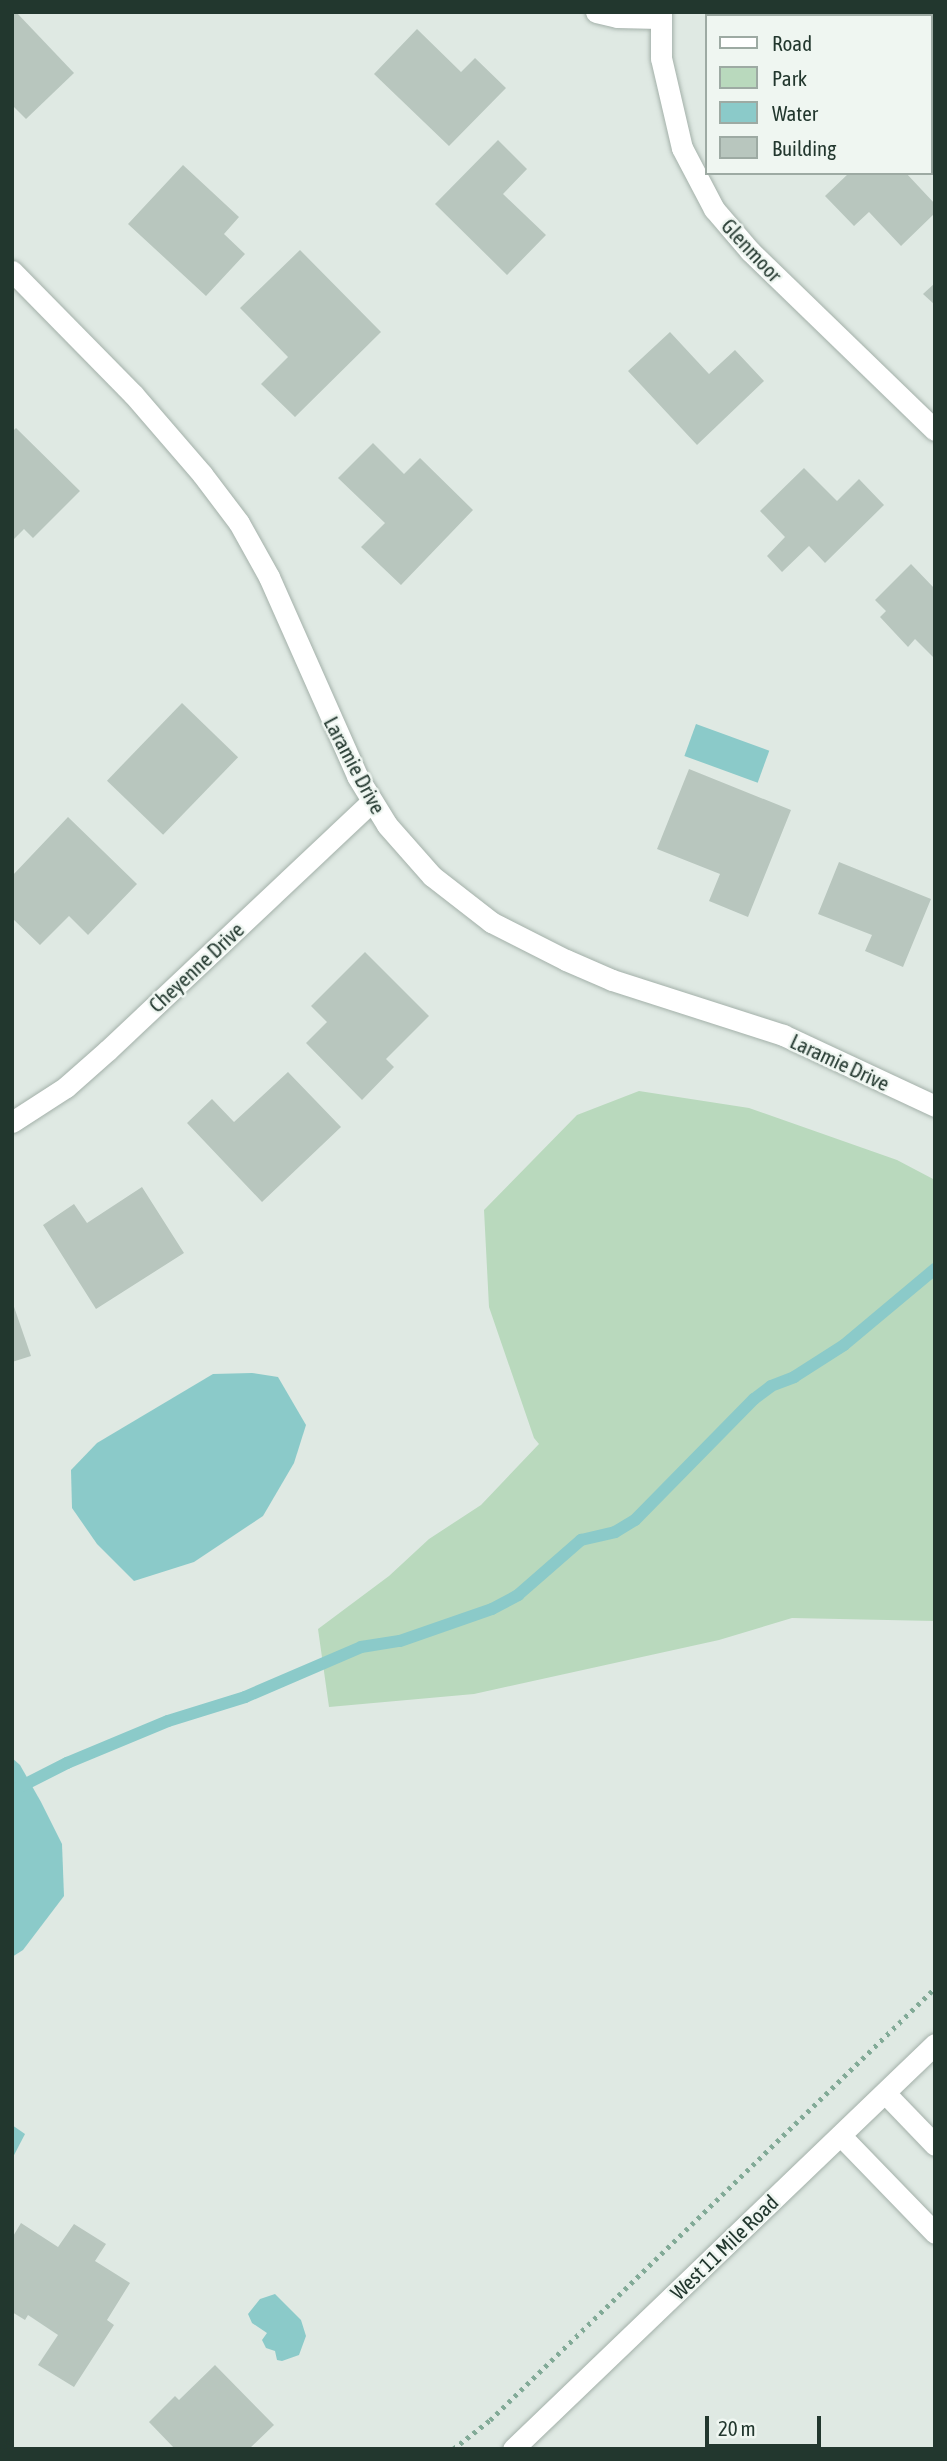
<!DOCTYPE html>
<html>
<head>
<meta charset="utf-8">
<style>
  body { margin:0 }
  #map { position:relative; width:947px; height:2461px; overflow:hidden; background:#dfe9e3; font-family:"Asap Condensed",sans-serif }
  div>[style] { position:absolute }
  .green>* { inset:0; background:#b9d9bd }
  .water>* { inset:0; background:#8bcac9; transform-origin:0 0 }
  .stream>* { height:12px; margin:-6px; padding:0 6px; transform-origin:6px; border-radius:6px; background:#8bcac9 }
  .building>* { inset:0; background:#b8c6be; transform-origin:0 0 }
  .path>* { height:4.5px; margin-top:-2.25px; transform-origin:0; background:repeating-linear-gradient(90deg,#82aa97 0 3.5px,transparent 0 8.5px) }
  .roads { filter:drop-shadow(0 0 2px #a3b0a9) drop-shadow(0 0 2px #a3b0a9) }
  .minor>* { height:21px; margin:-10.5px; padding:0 10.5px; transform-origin:10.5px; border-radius:10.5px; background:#fff }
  span { translate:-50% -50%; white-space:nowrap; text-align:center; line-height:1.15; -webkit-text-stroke:5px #eff6f1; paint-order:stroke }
  .street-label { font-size:21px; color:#22372e }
  .frame { position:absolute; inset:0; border:14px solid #22372e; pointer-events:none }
  .legend { position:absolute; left:705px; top:14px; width:228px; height:161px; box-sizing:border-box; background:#eff6f1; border:2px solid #9daaa3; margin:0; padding:9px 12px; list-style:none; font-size:21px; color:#22372e }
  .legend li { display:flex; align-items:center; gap:14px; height:35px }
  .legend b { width:35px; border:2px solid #9daaa3 }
  .scale { position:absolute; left:705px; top:2416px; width:116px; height:32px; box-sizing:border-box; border:4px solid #22372e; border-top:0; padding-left:9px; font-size:21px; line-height:24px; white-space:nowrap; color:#22372e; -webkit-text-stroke:5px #eff6f1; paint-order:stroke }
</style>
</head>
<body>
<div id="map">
  <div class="green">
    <i style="clip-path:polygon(639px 1091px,749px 1108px,897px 1160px,935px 1180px,935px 1621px,792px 1618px,719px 1640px,474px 1694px,329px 1707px,318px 1629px,389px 1576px,429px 1539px,481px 1505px,539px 1444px,534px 1438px,489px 1307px,484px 1210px,577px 1115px)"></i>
  </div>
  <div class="water">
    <i style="left:696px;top:724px;width:78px;height:34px;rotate:20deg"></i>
    <i style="clip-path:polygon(252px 1373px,278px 1377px,306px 1425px,294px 1463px,263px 1516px,194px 1562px,134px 1581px,97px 1544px,72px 1508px,71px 1470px,97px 1443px,213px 1374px)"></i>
    <i style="clip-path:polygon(12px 1758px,20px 1765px,41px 1802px,62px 1844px,64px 1896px,23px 1950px,12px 1957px)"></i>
    <i style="clip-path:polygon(12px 2125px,25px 2134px,12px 2159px)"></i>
    <i style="clip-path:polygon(275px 2294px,301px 2320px,306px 2336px,299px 2355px,282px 2361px,277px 2360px,275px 2351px,266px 2348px,262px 2340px,267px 2333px,252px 2323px,248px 2314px,260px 2299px)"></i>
  </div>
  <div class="stream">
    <i style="left:12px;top:1791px;width:62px;rotate:-27deg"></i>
    <i style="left:67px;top:1763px;width:109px;rotate:-22.6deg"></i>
    <i style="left:168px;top:1721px;width:81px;rotate:-17.3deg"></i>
    <i style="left:245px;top:1697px;width:126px;rotate:-23.3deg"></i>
    <i style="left:361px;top:1647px;width:39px;rotate:-9deg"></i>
    <i style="left:400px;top:1641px;width:97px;rotate:-19.2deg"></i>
    <i style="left:492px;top:1609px;width:30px;rotate:-28deg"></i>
    <i style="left:518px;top:1595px;width:84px;rotate:-41.1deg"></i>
    <i style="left:581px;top:1540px;width:35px;rotate:-13deg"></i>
    <i style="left:615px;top:1532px;width:23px;rotate:-31deg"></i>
    <i style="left:635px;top:1520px;width:170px;rotate:-45.5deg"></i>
    <i style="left:754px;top:1399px;width:21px;rotate:-37deg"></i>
    <i style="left:771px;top:1386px;width:25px;rotate:-21deg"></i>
    <i style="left:794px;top:1377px;width:59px;rotate:-32.6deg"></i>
    <i style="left:844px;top:1345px;width:119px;rotate:-39.9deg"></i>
  </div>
  <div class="building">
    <i style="clip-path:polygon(12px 12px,16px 12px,74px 73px,26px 119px,12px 105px)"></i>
    <i style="clip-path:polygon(417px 29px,461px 72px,475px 58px,506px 88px,449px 146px,374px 74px)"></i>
    <i style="clip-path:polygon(498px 140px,527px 169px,503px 194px,546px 235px,507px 275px,435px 204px)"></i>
    <i style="clip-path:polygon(183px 165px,239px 217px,224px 234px,245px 254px,206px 296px,128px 224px)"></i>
    <i style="clip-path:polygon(849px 173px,906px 173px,935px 204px,935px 213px,901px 246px,869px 212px,854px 226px,825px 196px)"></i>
    <i style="clip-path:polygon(300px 250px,381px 332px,295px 417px,261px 384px,288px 357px,240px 308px)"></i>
    <i style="clip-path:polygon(935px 283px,935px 305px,923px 294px)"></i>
    <i style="clip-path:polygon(670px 332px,709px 374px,735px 350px,764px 381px,697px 445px,628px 371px)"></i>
    <i style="clip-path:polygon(16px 428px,80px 491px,33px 538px,24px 529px,12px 541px,12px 432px)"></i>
    <i style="clip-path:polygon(373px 443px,404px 474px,420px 458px,473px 510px,401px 585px,361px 547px,385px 523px,338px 478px)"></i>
    <i style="clip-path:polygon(804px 468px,837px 501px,859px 479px,884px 505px,825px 563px,809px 546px,782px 572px,767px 556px,785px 537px,760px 511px)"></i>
    <i style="clip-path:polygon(911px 564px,935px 589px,935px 659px,915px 639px,908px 647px,880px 617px,886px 611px,875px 600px)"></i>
    <i style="left:182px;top:703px;width:78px;height:108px;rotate:44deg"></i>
    <i style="clip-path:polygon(689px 769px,791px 810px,748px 917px,709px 901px,720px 874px,657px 849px)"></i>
    <i style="clip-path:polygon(68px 817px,137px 884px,88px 935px,69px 916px,40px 945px,12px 918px,12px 876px)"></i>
    <i style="clip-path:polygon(839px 862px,931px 899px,903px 967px,865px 951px,872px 935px,818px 914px)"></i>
    <i style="clip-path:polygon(365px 952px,429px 1016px,386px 1059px,394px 1067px,362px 1100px,306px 1043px,327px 1022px,311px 1006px)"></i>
    <i style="clip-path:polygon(288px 1072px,341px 1127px,262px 1202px,187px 1123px,212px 1099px,234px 1122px)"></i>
    <i style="clip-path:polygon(142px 1187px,184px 1253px,96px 1309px,43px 1225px,74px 1204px,87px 1223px)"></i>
    <i style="clip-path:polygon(12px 1301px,31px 1356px,12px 1362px)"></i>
    <i style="clip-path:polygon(21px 2223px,58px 2247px,74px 2224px,106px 2244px,95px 2261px,130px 2283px,107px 2320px,114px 2325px,74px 2387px,38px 2365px,58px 2335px,28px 2315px,25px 2320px,12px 2312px,12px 2238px)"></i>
    <i style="clip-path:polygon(215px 2365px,274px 2425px,249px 2449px,175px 2449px,149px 2422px,175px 2396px,179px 2400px)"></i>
  </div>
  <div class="path">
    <i style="left:453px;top:2449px;width:47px;rotate:-38.1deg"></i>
    <i style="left:490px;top:2420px;width:620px;rotate:-44.15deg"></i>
  </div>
  <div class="roads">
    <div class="minor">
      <i style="left:596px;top:12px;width:22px;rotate:13deg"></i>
      <i style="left:617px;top:17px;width:42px;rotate:1.4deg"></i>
      <i style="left:661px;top:12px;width:46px;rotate:90deg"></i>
      <i style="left:661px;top:58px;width:92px;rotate:76.9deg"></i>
      <i style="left:682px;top:148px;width:69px;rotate:62.3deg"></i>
      <i style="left:714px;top:209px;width:55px;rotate:49.4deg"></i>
      <i style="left:750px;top:251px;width:257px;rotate:44.1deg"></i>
      <i style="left:12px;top:271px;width:173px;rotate:45.5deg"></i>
      <i style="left:133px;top:394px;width:106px;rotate:49.2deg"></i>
      <i style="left:202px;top:474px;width:61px;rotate:52.9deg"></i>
      <i style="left:239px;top:523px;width:62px;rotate:60.9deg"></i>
      <i style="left:269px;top:577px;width:218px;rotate:66.1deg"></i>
      <i style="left:357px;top:776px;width:57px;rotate:58.5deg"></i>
      <i style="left:387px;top:825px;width:68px;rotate:48.6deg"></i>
      <i style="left:432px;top:876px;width:75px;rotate:37.9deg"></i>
      <i style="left:491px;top:922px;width:84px;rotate:26.9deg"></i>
      <i style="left:566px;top:960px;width:50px;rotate:23.5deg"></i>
      <i style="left:612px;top:980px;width:180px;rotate:17.8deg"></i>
      <i style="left:783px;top:1035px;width:168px;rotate:25deg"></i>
      <i style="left:12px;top:1122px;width:64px;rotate:-32.9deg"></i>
      <i style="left:66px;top:1087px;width:56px;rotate:-41.4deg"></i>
      <i style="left:108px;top:1050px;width:361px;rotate:-43.3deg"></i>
      <i style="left:885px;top:2093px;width:72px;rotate:46.1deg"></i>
      <i style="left:841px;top:2136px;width:135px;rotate:45.9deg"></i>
      <i style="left:513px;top:2449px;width:585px;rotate:-43.82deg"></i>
    </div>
  </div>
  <div class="street-label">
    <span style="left:752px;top:250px;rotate:47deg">Glenmoor</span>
    <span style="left:355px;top:765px;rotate:62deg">Laramie Drive</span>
    <span style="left:196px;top:967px;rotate:-43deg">Cheyenne Drive</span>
    <span style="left:840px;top:1062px;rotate:25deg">Laramie Drive</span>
    <span style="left:724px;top:2247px;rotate:-44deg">West 11 Mile Road</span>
  </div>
  <div class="frame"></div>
  <ul class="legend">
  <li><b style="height:9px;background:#fff"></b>Road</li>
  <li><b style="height:19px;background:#b9d9bd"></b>Park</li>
  <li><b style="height:19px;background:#8bcac9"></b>Water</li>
  <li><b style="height:19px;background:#b8c6be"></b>Building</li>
  </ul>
  <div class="scale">20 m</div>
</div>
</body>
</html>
